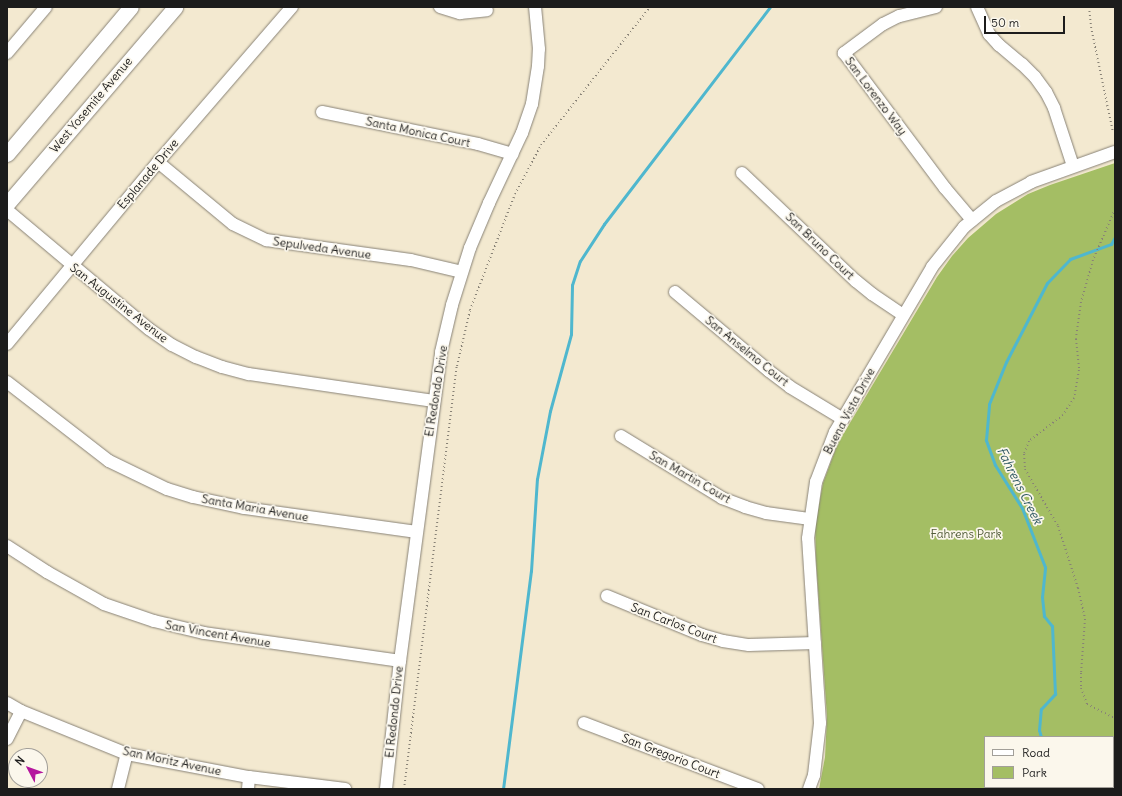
<!DOCTYPE html>
<html>
<head>
<meta charset="utf-8">
<style>
  body { margin:0 }
  #map { position:relative; width:1122px; height:796px; overflow:hidden; background:#f3e9d0; font-family:Delius,sans-serif }
  div>[style] { position:absolute }
  .green>* { inset:0; background:#a4be64 }
  .stream>* { height:3px; margin:-1.5px; padding:0 1.5px; transform-origin:1.5px; border-radius:1.5px; background:#4fb7ce }
  .path>* { height:2px; margin-top:-1px; transform-origin:0; background:repeating-linear-gradient(90deg,#888276 0 1px,transparent 0 4px) }
  .roads { filter:drop-shadow(0 0 1px #888276) drop-shadow(0 0 1px #888276) }
  .minor>* { height:12px; margin:-6px; padding:0 6px; transform-origin:6px; border-radius:6px; background:#fff }
  .major>* { height:15px; margin:-7.5px; padding:0 7.5px; transform-origin:7.5px; border-radius:7.5px; background:#fff }
  span { translate:-50% -50%; white-space:nowrap; text-align:center; line-height:1.15; -webkit-text-stroke:3.5px #fbf7ec; paint-order:stroke }
  .street-label { font-size:12px; color:#1c1c1c }
  .park-label { font-size:12px; color:#525d39 }
  .water-label { font-size:13px; color:#305a63; font-style:italic }
  .frame { position:absolute; inset:0; border:8px solid #1c1c1c; pointer-events:none }
  .legend { position:absolute; left:984px; top:736px; width:130px; height:52px; box-sizing:border-box; background:#fbf7ec; border:1px solid #a29f99; margin:0; padding:5px 7px; list-style:none; font-size:12px; color:#1c1c1c }
  .legend li { display:flex; align-items:center; gap:8px; height:20px }
  .legend b { width:20px; border:1px solid #a29f99 }
  .north { position:absolute; left:8px; top:748px; width:40px; height:40px; box-sizing:border-box; background:#fbf7ec; border:1px solid #a29f99; border-radius:50%; rotate:311deg; font-size:11px; font-weight:700; line-height:16px; text-align:center; color:#1c1c1c }
  .north::after { content:''; display:block; margin:auto; width:14px; height:18px; background:#b5179e; clip-path:polygon(50% 0,100% 100%,50% 72%,0 100%) }
  .scale { position:absolute; left:984px; top:16px; width:81px; height:18px; box-sizing:border-box; border:2px solid #1c1c1c; border-top:0; padding-left:5px; font-size:12px; line-height:14px; white-space:nowrap; color:#1c1c1c; -webkit-text-stroke:3px #fbf7ec; paint-order:stroke }
</style>
</head>
<body>
<div id="map">
  <div class="green">
    <i style="clip-path:polygon(evenodd,1115px 163px,1115px 789px,819px 789px,825px 757px,827px 717px,816px 561px,815px 526px,823px 483px,838px 443px,937px 277px,952px 256px,968px 238px,996px 214px,1028px 194px,1050px 185px,1115px 163px,985px 737px,1113px 737px,1113px 787px,985px 787px,985px 737px)"></i>
  </div>
  <div class="stream">
    <i style="left:1041px;top:737px;width:7px;rotate:-106deg"></i>
    <i style="left:1039px;top:730px;width:21px;rotate:-85deg"></i>
    <i style="left:1041px;top:709px;width:21px;rotate:-47deg"></i>
    <i style="left:1055px;top:694px;width:68px;rotate:-92.5deg"></i>
    <i style="left:1052px;top:626px;width:13px;rotate:-129deg"></i>
    <i style="left:1044px;top:616px;width:19px;rotate:-96deg"></i>
    <i style="left:1042px;top:597px;width:30px;rotate:-84deg"></i>
    <i style="left:1045px;top:567px;width:63px;rotate:-111.3deg"></i>
    <i style="left:1022px;top:508px;width:51px;rotate:-122.1deg"></i>
    <i style="left:995px;top:465px;width:27px;rotate:-110deg"></i>
    <i style="left:986px;top:440px;width:36px;rotate:-85deg"></i>
    <i style="left:989px;top:404px;width:45px;rotate:-68deg"></i>
    <i style="left:1006px;top:362px;width:89px;rotate:-62.6deg"></i>
    <i style="left:1047px;top:283px;width:33px;rotate:-46deg"></i>
    <i style="left:1070px;top:259px;width:44px;rotate:-20.1deg"></i>
    <i style="left:1111px;top:244px;width:8px;rotate:-60deg"></i>
    <i style="left:1113px;top:770px;width:2px"></i>
    <i style="left:503px;top:789px;width:220px;rotate:-82.7deg"></i>
    <i style="left:531px;top:571px;width:92px;rotate:-86.3deg"></i>
    <i style="left:537px;top:479px;width:69px;rotate:-79.2deg"></i>
    <i style="left:550px;top:411px;width:80px;rotate:-74.7deg"></i>
    <i style="left:571px;top:334px;width:49px;rotate:-88.8deg"></i>
    <i style="left:572px;top:285px;width:25px;rotate:-72deg"></i>
    <i style="left:580px;top:261px;width:44px;rotate:-57deg"></i>
    <i style="left:604px;top:224px;width:273px;rotate:-52.6deg"></i>
  </div>
  <div class="path">
    <i style="left:1089px;top:7px;width:20px;rotate:84deg"></i>
    <i style="left:1091px;top:27px;width:107px;rotate:78.2deg"></i>
    <i style="left:1115px;top:209px;width:56px;rotate:113.3deg"></i>
    <i style="left:1093px;top:260px;width:44px;rotate:105.9deg"></i>
    <i style="left:1081px;top:302px;width:37px;rotate:98deg"></i>
    <i style="left:1076px;top:339px;width:31px;rotate:84deg"></i>
    <i style="left:1079px;top:370px;width:28px;rotate:100deg"></i>
    <i style="left:1074px;top:398px;width:20px;rotate:123deg"></i>
    <i style="left:1063px;top:415px;width:43px;rotate:142.6deg"></i>
    <i style="left:1029px;top:441px;width:14px;rotate:111deg"></i>
    <i style="left:1024px;top:454px;width:15px;rotate:86deg"></i>
    <i style="left:1025px;top:469px;width:66px;rotate:59.9deg"></i>
    <i style="left:1058px;top:526px;width:65px;rotate:72.1deg"></i>
    <i style="left:1078px;top:588px;width:32px;rotate:77deg"></i>
    <i style="left:1085px;top:619px;width:54px;rotate:94.2deg"></i>
    <i style="left:1081px;top:673px;width:15px;rotate:90deg"></i>
    <i style="left:1081px;top:688px;width:17px;rotate:69deg"></i>
    <i style="left:1087px;top:704px;width:31px;rotate:27deg"></i>
    <i style="left:404px;top:789px;width:426px;rotate:-82.9deg"></i>
    <i style="left:457px;top:366px;width:57px;rotate:-76.9deg"></i>
    <i style="left:470px;top:310px;width:124px;rotate:-68.8deg"></i>
    <i style="left:515px;top:194px;width:55px;rotate:-62deg"></i>
    <i style="left:541px;top:145px;width:176px;rotate:-51.7deg"></i>
  </div>
  <div class="roads">
    <div class="minor">
      <i style="left:440px;top:7px;width:21px;rotate:17deg"></i>
      <i style="left:460px;top:13px;width:27px;rotate:-6deg"></i>
      <i style="left:936px;top:7px;width:38px;rotate:166deg"></i>
      <i style="left:899px;top:16px;width:18px;rotate:153deg"></i>
      <i style="left:883px;top:24px;width:49px;rotate:143.4deg"></i>
      <i style="left:844px;top:53px;width:169px;rotate:53.2deg"></i>
      <i style="left:945px;top:188px;width:42px;rotate:49.8deg"></i>
      <i style="left:977px;top:7px;width:30px;rotate:66deg"></i>
      <i style="left:989px;top:34px;width:15px;rotate:48deg"></i>
      <i style="left:999px;top:45px;width:30px;rotate:40deg"></i>
      <i style="left:1022px;top:64px;width:18px;rotate:45deg"></i>
      <i style="left:1035px;top:77px;width:19px;rotate:54deg"></i>
      <i style="left:1046px;top:92px;width:18px;rotate:63deg"></i>
      <i style="left:1054px;top:108px;width:61px;rotate:71.9deg"></i>
      <i style="left:7px;top:53px;width:60px;rotate:-49.7deg"></i>
      <i style="left:322px;top:112px;width:159px;rotate:11.6deg"></i>
      <i style="left:478px;top:144px;width:36px;rotate:16deg"></i>
      <i style="left:158px;top:162px;width:97px;rotate:39.6deg"></i>
      <i style="left:233px;top:224px;width:37px;rotate:26deg"></i>
      <i style="left:266px;top:240px;width:146px;rotate:7.9deg"></i>
      <i style="left:411px;top:260px;width:52px;rotate:13.2deg"></i>
      <i style="left:742px;top:173px;width:157px;rotate:43.5deg"></i>
      <i style="left:856px;top:281px;width:21px;rotate:39deg"></i>
      <i style="left:872px;top:294px;width:36px;rotate:34deg"></i>
      <i style="left:7px;top:210px;width:185px;rotate:40deg"></i>
      <i style="left:149px;top:329px;width:28px;rotate:35deg"></i>
      <i style="left:172px;top:345px;width:27px;rotate:27deg"></i>
      <i style="left:196px;top:357px;width:28px;rotate:21deg"></i>
      <i style="left:222px;top:367px;width:28px;rotate:15deg"></i>
      <i style="left:249px;top:374px;width:186px;rotate:8.3deg"></i>
      <i style="left:675px;top:292px;width:123px;rotate:40deg"></i>
      <i style="left:769px;top:371px;width:26px;rotate:37deg"></i>
      <i style="left:790px;top:387px;width:62px;rotate:31.1deg"></i>
      <i style="left:7px;top:344px;width:236px;rotate:-50.3deg"></i>
      <i style="left:158px;top:162px;width:205px;rotate:-49.2deg"></i>
      <i style="left:7px;top:382px;width:129px;rotate:37.8deg"></i>
      <i style="left:109px;top:461px;width:64px;rotate:25.8deg"></i>
      <i style="left:167px;top:489px;width:27px;rotate:17deg"></i>
      <i style="left:193px;top:497px;width:52px;rotate:12.2deg"></i>
      <i style="left:244px;top:508px;width:174px;rotate:7.9deg"></i>
      <i style="left:621px;top:436px;width:119px;rotate:31.5deg"></i>
      <i style="left:722px;top:498px;width:25px;rotate:21deg"></i>
      <i style="left:745px;top:507px;width:22px;rotate:16deg"></i>
      <i style="left:766px;top:513px;width:43px;rotate:7.9deg"></i>
      <i style="left:7px;top:546px;width:48px;rotate:33deg"></i>
      <i style="left:47px;top:572px;width:65px;rotate:29.3deg"></i>
      <i style="left:104px;top:604px;width:53px;rotate:18.8deg"></i>
      <i style="left:154px;top:621px;width:51px;rotate:13.5deg"></i>
      <i style="left:204px;top:633px;width:198px;rotate:8.1deg"></i>
      <i style="left:607px;top:596px;width:103px;rotate:22.3deg"></i>
      <i style="left:702px;top:635px;width:22px;rotate:16deg"></i>
      <i style="left:723px;top:641px;width:26px;rotate:9deg"></i>
      <i style="left:749px;top:645px;width:66px;rotate:-1.7deg"></i>
      <i style="left:7px;top:703px;width:16px;rotate:30deg"></i>
      <i style="left:21px;top:711px;width:114px;rotate:22.1deg"></i>
      <i style="left:127px;top:754px;width:124px;rotate:10.7deg"></i>
      <i style="left:249px;top:777px;width:97px;rotate:7.1deg"></i>
      <i style="left:584px;top:723px;width:186px;rotate:20.8deg"></i>
      <i style="left:7px;top:739px;width:31px;rotate:-63deg"></i>
      <i style="left:118px;top:789px;width:36px;rotate:-76deg"></i>
      <i style="left:248px;top:789px;width:12px;rotate:-85deg"></i>
      <i style="left:386px;top:789px;width:129px;rotate:-83.8deg"></i>
      <i style="left:400px;top:661px;width:312px;rotate:-82.4deg"></i>
      <i style="left:441px;top:352px;width:48px;rotate:-76.8deg"></i>
      <i style="left:452px;top:305px;width:60px;rotate:-72.5deg"></i>
      <i style="left:470px;top:248px;width:49px;rotate:-67.1deg"></i>
      <i style="left:489px;top:203px;width:77px;rotate:-64.8deg"></i>
      <i style="left:522px;top:133px;width:31px;rotate:-71deg"></i>
      <i style="left:532px;top:104px;width:38px;rotate:-81deg"></i>
      <i style="left:538px;top:66px;width:17px;rotate:-87deg"></i>
      <i style="left:539px;top:49px;width:42px;rotate:-95.4deg"></i>
      <i style="left:809px;top:789px;width:15px;rotate:-70deg"></i>
      <i style="left:814px;top:775px;width:52px;rotate:-83.4deg"></i>
      <i style="left:820px;top:723px;width:185px;rotate:-93.7deg"></i>
      <i style="left:808px;top:538px;width:57px;rotate:-81.9deg"></i>
      <i style="left:816px;top:482px;width:53px;rotate:-69.2deg"></i>
      <i style="left:835px;top:432px;width:191px;rotate:-59.5deg"></i>
      <i style="left:932px;top:267px;width:51px;rotate:-51.3deg"></i>
      <i style="left:964px;top:227px;width:41px;rotate:-39.1deg"></i>
      <i style="left:996px;top:201px;width:40px;rotate:-28deg"></i>
      <i style="left:1031px;top:182px;width:89px;rotate:-19.7deg"></i>
    </div>
    <div class="major">
      <i style="left:7px;top:154px;width:192px;rotate:-49.9deg"></i>
      <i style="left:7px;top:204px;width:259px;rotate:-49.5deg"></i>
    </div>
  </div>
  <div class="street-label">
    <span style="left:876px;top:96px;rotate:53deg">San Lorenzo Way</span>
    <span style="left:91px;top:105px;rotate:-50deg">West Yosemite Avenue</span>
    <span style="left:418px;top:132px;rotate:12deg">Santa Monica Court</span>
    <span style="left:148px;top:174px;rotate:-50deg">Esplanade Drive</span>
    <span style="left:820px;top:246px;rotate:44deg">San Bruno Court</span>
    <span style="left:322px;top:248px;rotate:8deg">Sepulveda Avenue</span>
    <span style="left:119px;top:303px;rotate:38deg">San Augustine Avenue</span>
    <span style="left:747px;top:351px;rotate:39deg">San Anselmo Court</span>
    <span style="left:436px;top:391px;rotate:-81deg">El Redondo Drive</span>
    <span style="left:849px;top:411px;rotate:-62deg">Buena Vista Drive</span>
    <span style="left:690px;top:477px;rotate:30deg">San Martin Court</span>
    <span style="left:255px;top:508px;rotate:10deg">Santa Maria Avenue</span>
    <span style="left:674px;top:623px;rotate:21deg">San Carlos Court</span>
    <span style="left:218px;top:634px;rotate:10deg">San Vincent Avenue</span>
    <span style="left:394px;top:712px;rotate:-84deg">El Redondo Drive</span>
    <span style="left:671px;top:756px;rotate:21deg">San Gregorio Court</span>
    <span style="left:172px;top:761px;rotate:12deg">San Moritz Avenue</span>
  </div>
  <div class="park-label">
    <span style="left:966px;top:534px">Fahrens Park</span>
  </div>
  <div class="water-label">
    <span style="left:1019px;top:486px;rotate:63deg">Fahrens Creek</span>
  </div>
  <div class="frame"></div>
  <ul class="legend">
  <li><b style="height:5px;background:#fff"></b>Road</li>
  <li><b style="height:11px;background:#a4be64"></b>Park</li>
  </ul>
  <div class="north">N</div>
  <div class="scale">50 m</div>
</div>
</body>
</html>
